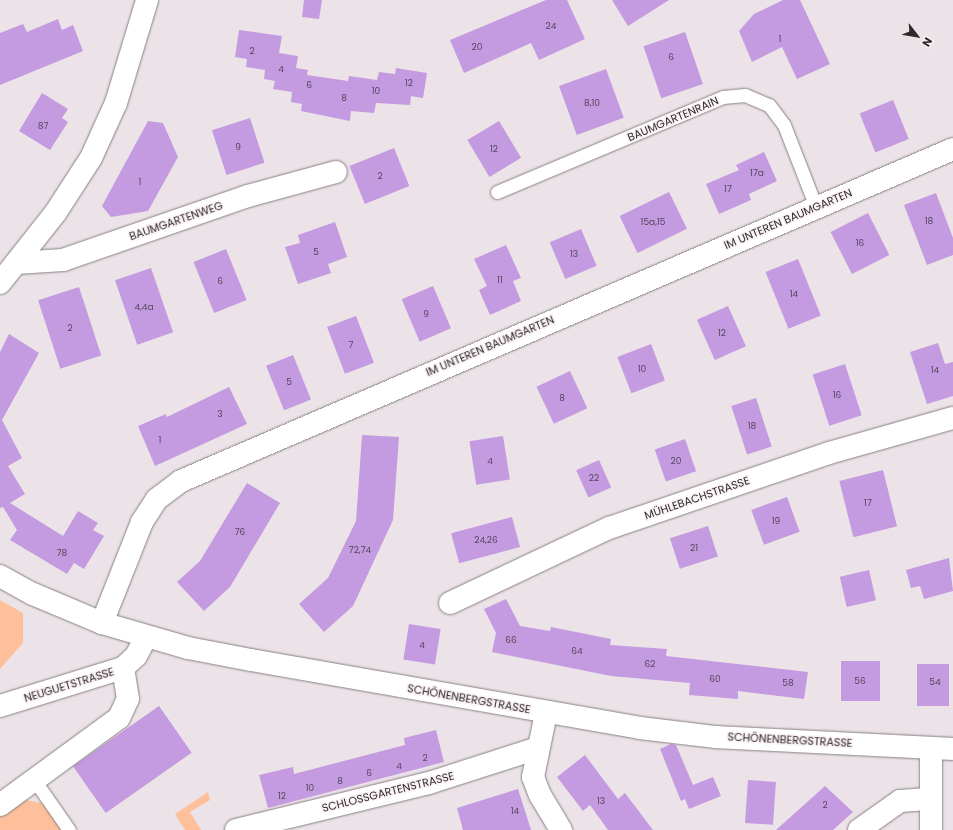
<!DOCTYPE html>
<html>
<head>
<meta charset="utf-8">
<style>
  body { margin:0 }
  #map { position:relative; width:953px; height:830px; overflow:hidden; background:#ece3e8; font-family:Poppins,sans-serif }
  div>[style] { position:absolute }
  .green>* { inset:0; background:#fdc09b }
  .building>* { inset:0; background:#c49ae0; transform-origin:0 0 }
  .roads { filter:drop-shadow(0 0 1px #888084) drop-shadow(0 0 1px #888084) }
  .lane>* { height:13px; margin:-6.5px; padding:0 6.5px; transform-origin:6.5px; border-radius:6.5px; background:#fff }
  .street>* { height:22px; margin:-11px; padding:0 11px; transform-origin:11px; border-radius:11px; background:#fff }
  .secondary>* { height:22px; margin:-11px; padding:0 11px; transform-origin:11px; border-radius:11px; background:#fff }
  span { translate:-50% -50%; white-space:nowrap; text-align:center; line-height:1.15; -webkit-text-stroke:3px #faf1f5; paint-order:stroke }
  .number-label { font-size:9px; color:#54475a }
  .number-label span { -webkit-text-stroke-width:0 }
  .street-label { font-size:11px; color:#2e2b2d }
  .north { position:absolute; left:897px; top:16px; width:40px; height:40px; -webkit-text-stroke:3px #faf1f5; paint-order:stroke; rotate:121deg; font-size:11px; font-weight:700; line-height:16px; text-align:center; color:#2e2b2d }
  .north::after { content:''; display:block; margin:auto; width:14px; height:18px; background:#2e2b2d; clip-path:polygon(50% 0,100% 100%,50% 72%,0 100%) }
</style>
</head>
<body>
<div id="map">
  <div class="green">
    <i style="clip-path:polygon(0 600px,23px 613px,23px 643px,0 669px)"></i>
    <i style="clip-path:polygon(208px 792px,210px 800px,190px 812px,201px 830px,185px 830px,175px 814px)"></i>
    <i style="clip-path:polygon(26px 800px,42px 803px,64px 830px,0 830px,0 814px)"></i>
  </div>
  <div class="building">
    <i style="clip-path:polygon(304px 0,322px 0,319px 19px,302px 17px)"></i>
    <i style="clip-path:polygon(546px 0,567px 0,585px 39px,539px 60px,531px 43px,464px 73px,450px 40px)"></i>
    <i style="clip-path:polygon(612px 0,669px 0,628px 26px)"></i>
    <i style="clip-path:polygon(783px 0,800px 0,830px 64px,797px 79px,782px 47px,752px 62px,739px 31px,754px 14px)"></i>
    <i style="clip-path:polygon(58px 19px,62px 30px,73px 25px,83px 51px,0 85px,0 33px,23px 24px,27px 32px)"></i>
    <i style="clip-path:polygon(239px 30px,282px 36px,279px 53px,298px 56px,296px 68px,308px 70px,307px 75px,348px 81px,349px 76px,377px 80px,379px 72px,395px 74px,396px 68px,427px 73px,423px 98px,411px 96px,410px 105px,376px 103px,374px 113px,351px 111px,350px 121px,301px 111px,302px 104px,291px 102px,292px 92px,273px 89px,275px 81px,264px 79px,265px 70px,246px 67px,247px 59px,235px 57px)"></i>
    <i style="left:685px;top:32px;width:55px;height:44px;rotate:71deg"></i>
    <i style="left:606px;top:69px;width:52px;height:50px;rotate:70deg"></i>
    <i style="clip-path:polygon(42px 93px,68px 109px,62px 118px,68px 122px,50px 150px,19px 131px)"></i>
    <i style="left:893px;top:100px;width:42px;height:36px;rotate:68deg"></i>
    <i style="left:250px;top:118px;width:47px;height:40px;rotate:72deg"></i>
    <i style="clip-path:polygon(148px 121px,163px 123px,178px 157px,148px 211px,111px 217px,102px 206px)"></i>
    <i style="left:499px;top:121px;width:43px;height:37px;rotate:59deg"></i>
    <i style="left:394px;top:148px;width:41px;height:48px;rotate:68deg"></i>
    <i style="clip-path:polygon(764px 152px,777px 181px,749px 194px,751px 200px,719px 214px,706px 184px,739px 170px,736px 165px)"></i>
    <i style="left:669px;top:192px;width:41px;height:55px;rotate:64deg"></i>
    <i style="clip-path:polygon(936px 193px,953px 238px,953px 255px,927px 265px,904px 205px)"></i>
    <i style="left:868px;top:213px;width:47px;height:42px;rotate:63deg"></i>
    <i style="clip-path:polygon(335px 222px,347px 257px,328px 264px,331px 273px,298px 284px,285px 247px,300px 243px,298px 235px)"></i>
    <i style="left:581px;top:229px;width:40px;height:34px;rotate:67deg"></i>
    <i style="clip-path:polygon(506px 245px,521px 278px,513px 281px,521px 301px,490px 315px,479px 290px,487px 286px,474px 259px)"></i>
    <i style="left:226px;top:249px;width:55px;height:35px;rotate:68deg"></i>
    <i style="left:798px;top:259px;width:61px;height:35px;rotate:68deg"></i>
    <i style="left:151px;top:268px;width:68px;height:38px;rotate:71deg"></i>
    <i style="left:433px;top:286px;width:46px;height:34px;rotate:67deg"></i>
    <i style="left:79px;top:287px;width:72px;height:43px;rotate:72deg"></i>
    <i style="left:728px;top:306px;width:44px;height:34px;rotate:66deg"></i>
    <i style="left:356px;top:316px;width:50px;height:31px;rotate:69deg"></i>
    <i style="clip-path:polygon(9px 334px,39px 353px,2px 420px,22px 458px,8px 466px,25px 494px,10px 503px,63px 536px,78px 511px,98px 523px,93px 530px,104px 536px,84px 569px,74px 563px,67px 574px,10px 540px,17px 530px,3px 507px,0 508px,0 352px)"></i>
    <i style="clip-path:polygon(938px 343px,945px 364px,953px 362px,953px 396px,927px 404px,910px 352px)"></i>
    <i style="left:651px;top:344px;width:39px;height:36px;rotate:69deg"></i>
    <i style="left:293px;top:355px;width:48px;height:29px;rotate:68deg"></i>
    <i style="left:845px;top:364px;width:54px;height:34px;rotate:72deg"></i>
    <i style="left:570px;top:371px;width:41px;height:37px;rotate:65deg"></i>
    <i style="clip-path:polygon(229px 387px,247px 424px,155px 466px,138px 426px,166px 414px,167px 417px)"></i>
    <i style="left:756px;top:398px;width:51px;height:26px;rotate:72deg"></i>
    <i style="clip-path:polygon(362px 435px,399px 437px,393px 520px,353px 606px,324px 632px,299px 604px,328px 578px,356px 521px)"></i>
    <i style="left:503px;top:436px;width:44px;height:34px;rotate:81deg"></i>
    <i style="left:685px;top:439px;width:34px;height:32px;rotate:71deg"></i>
    <i style="left:599px;top:460px;width:30px;height:25px;rotate:66deg"></i>
    <i style="left:883px;top:470px;width:58px;height:45px;rotate:76deg"></i>
    <i style="clip-path:polygon(247px 483px,280px 503px,230px 587px,204px 611px,177px 582px,200px 561px)"></i>
    <i style="left:787px;top:497px;width:37px;height:38px;rotate:70deg"></i>
    <i style="left:512px;top:517px;width:31px;height:63px;rotate:75deg"></i>
    <i style="left:708px;top:526px;width:32px;height:40px;rotate:72deg"></i>
    <i style="clip-path:polygon(949px 558px,953px 591px,924px 599px,920px 586px,911px 588px,906px 570px)"></i>
    <i style="left:869px;top:570px;width:31px;height:30px;rotate:77deg"></i>
    <i style="clip-path:polygon(506px 599px,520px 626px,550px 631px,551px 627px,611px 639px,610px 645px,667px 649px,666px 656px,808px 672px,804px 699px,738px 691px,738px 699px,689px 695px,690px 683px,611px 676px,492px 652px,496px 633px,484px 609px)"></i>
    <i style="left:409px;top:624px;width:32px;height:36px;rotate:9deg"></i>
    <i style="left:841px;top:661px;width:39px;height:40px"></i>
    <i style="left:917px;top:664px;width:32px;height:42px"></i>
    <i style="left:159px;top:706px;width:57px;height:105px;rotate:55deg"></i>
    <i style="clip-path:polygon(436px 730px,444px 762px,268px 808px,259px 775px,293px 767px,294px 774px,405px 745px,404px 738px)"></i>
    <i style="clip-path:polygon(671px 744px,676px 745px,693px 785px,713px 777px,721px 796px,689px 809px,685px 799px,681px 801px,660px 749px)"></i>
    <i style="clip-path:polygon(585px 755px,618px 799px,625px 793px,653px 830px,608px 830px,590px 805px,583px 811px,557px 777px)"></i>
    <i style="left:748px;top:780px;width:28px;height:43px;rotate:4deg"></i>
    <i style="clip-path:polygon(825px 786px,853px 812px,833px 830px,776px 830px)"></i>
    <i style="clip-path:polygon(518px 789px,531px 830px,463px 830px,457px 808px)"></i>
  </div>
  <div class="roads">
    <div class="lane">
      <i style="left:497px;top:192px;width:245px;rotate:-22.8deg"></i>
      <i style="left:723px;top:97px;width:22px;rotate:-5deg"></i>
      <i style="left:745px;top:95px;width:26px;rotate:23deg"></i>
      <i style="left:769px;top:105px;width:25px;rotate:53deg"></i>
      <i style="left:784px;top:125px;width:88px;rotate:68.7deg"></i>
      <i style="left:35px;top:781px;width:60px;rotate:55.2deg"></i>
    </div>
    <div class="street">
      <i style="left:16px;top:263px;width:47px;rotate:-3.7deg"></i>
      <i style="left:63px;top:260px;width:196px;rotate:-19.1deg"></i>
      <i style="left:248px;top:196px;width:91px;rotate:-15.3deg"></i>
      <i style="left:450px;top:603px;width:176px;rotate:-25.3deg"></i>
      <i style="left:609px;top:528px;width:232px;rotate:-18.8deg"></i>
      <i style="left:829px;top:453px;width:129px;rotate:-15.8deg"></i>
      <i style="left:102px;top:623px;width:109px;rotate:-68.4deg"></i>
      <i style="left:142px;top:522px;width:27px;rotate:-57deg"></i>
      <i style="left:157px;top:499px;width:30px;rotate:-37deg"></i>
      <i style="left:181px;top:481px;width:840px;rotate:-23.27deg"></i>
      <i style="left:0;top:706px;width:129px;rotate:-17.2deg"></i>
      <i style="left:123px;top:668px;width:18px;rotate:-43deg"></i>
      <i style="left:136px;top:656px;width:21px;rotate:-62deg"></i>
      <i style="left:546px;top:713px;width:65px;rotate:101.5deg"></i>
      <i style="left:533px;top:777px;width:19px;rotate:69deg"></i>
      <i style="left:540px;top:795px;width:41px;rotate:59deg"></i>
      <i style="left:931px;top:748px;width:82px;rotate:90deg"></i>
      <i style="left:0;top:805px;width:147px;rotate:-36.2deg"></i>
      <i style="left:119px;top:718px;width:21px;rotate:-65deg"></i>
      <i style="left:128px;top:699px;width:31px;rotate:-99deg"></i>
      <i style="left:236px;top:830px;width:199px;rotate:-13.7deg"></i>
      <i style="left:429px;top:783px;width:114px;rotate:-17.8deg"></i>
      <i style="left:859px;top:830px;width:50px;rotate:-35.3deg"></i>
      <i style="left:900px;top:801px;width:31px;rotate:-4deg"></i>
    </div>
    <div class="secondary">
      <i style="left:0;top:283px;width:90px;rotate:-51.7deg"></i>
      <i style="left:56px;top:212px;width:64px;rotate:-57.1deg"></i>
      <i style="left:91px;top:158px;width:60px;rotate:-65.6deg"></i>
      <i style="left:116px;top:103px;width:108px;rotate:-73.2deg"></i>
      <i style="left:0;top:576px;width:38px;rotate:29deg"></i>
      <i style="left:33px;top:594px;width:75px;rotate:22.8deg"></i>
      <i style="left:102px;top:623px;width:90px;rotate:16.2deg"></i>
      <i style="left:188px;top:648px;width:64px;rotate:10.8deg"></i>
      <i style="left:251px;top:660px;width:395px;rotate:9.9deg"></i>
      <i style="left:640px;top:728px;width:77px;rotate:6.8deg"></i>
      <i style="left:716px;top:737px;width:237px;rotate:2.9deg"></i>
    </div>
  </div>
  <div class="number-label">
    <span style="left:551px;top:26px">24</span>
    <span style="left:780px;top:39px">1</span>
    <span style="left:477px;top:47px">20</span>
    <span style="left:252px;top:51px">2</span>
    <span style="left:671px;top:57px">6</span>
    <span style="left:281px;top:69px">4</span>
    <span style="left:409px;top:83px">12</span>
    <span style="left:309px;top:85px">6</span>
    <span style="left:376px;top:91px">10</span>
    <span style="left:344px;top:98px">8</span>
    <span style="left:592px;top:103px">8,10</span>
    <span style="left:43px;top:126px">87</span>
    <span style="left:238px;top:147px">9</span>
    <span style="left:494px;top:149px">12</span>
    <span style="left:757px;top:173px">17a</span>
    <span style="left:380px;top:176px">2</span>
    <span style="left:140px;top:182px">1</span>
    <span style="left:728px;top:189px">17</span>
    <span style="left:929px;top:221px">18</span>
    <span style="left:653px;top:222px">15a,15</span>
    <span style="left:860px;top:243px">16</span>
    <span style="left:316px;top:252px">5</span>
    <span style="left:574px;top:254px">13</span>
    <span style="left:500px;top:280px">11</span>
    <span style="left:220px;top:281px">6</span>
    <span style="left:794px;top:294px">14</span>
    <span style="left:144px;top:307px">4,4a</span>
    <span style="left:426px;top:314px">9</span>
    <span style="left:70px;top:328px">2</span>
    <span style="left:722px;top:333px">12</span>
    <span style="left:351px;top:345px">7</span>
    <span style="left:642px;top:369px">10</span>
    <span style="left:935px;top:370px">14</span>
    <span style="left:289px;top:382px">5</span>
    <span style="left:837px;top:395px">16</span>
    <span style="left:562px;top:398px">8</span>
    <span style="left:220px;top:414px">3</span>
    <span style="left:752px;top:426px">18</span>
    <span style="left:160px;top:440px">1</span>
    <span style="left:490px;top:461px">4</span>
    <span style="left:676px;top:461px">20</span>
    <span style="left:594px;top:478px">22</span>
    <span style="left:868px;top:503px">17</span>
    <span style="left:776px;top:521px">19</span>
    <span style="left:240px;top:532px">76</span>
    <span style="left:486px;top:540px">24,26</span>
    <span style="left:694px;top:548px">21</span>
    <span style="left:360px;top:550px">72,74</span>
    <span style="left:62px;top:553px">78</span>
    <span style="left:511px;top:640px">66</span>
    <span style="left:422px;top:645px">4</span>
    <span style="left:577px;top:651px">64</span>
    <span style="left:650px;top:664px">62</span>
    <span style="left:715px;top:679px">60</span>
    <span style="left:860px;top:681px">56</span>
    <span style="left:935px;top:682px">54</span>
    <span style="left:788px;top:683px">58</span>
    <span style="left:425px;top:758px">2</span>
    <span style="left:399px;top:766px">4</span>
    <span style="left:369px;top:773px">6</span>
    <span style="left:340px;top:781px">8</span>
    <span style="left:310px;top:788px">10</span>
    <span style="left:282px;top:796px">12</span>
    <span style="left:601px;top:801px">13</span>
    <span style="left:825px;top:805px">2</span>
    <span style="left:515px;top:811px">14</span>
  </div>
  <div class="street-label">
    <span style="left:673px;top:119px;rotate:-23deg">BAUMGARTENRAIN</span>
    <span style="left:788px;top:219px;rotate:-23deg">IM UNTEREN BAUMGARTEN</span>
    <span style="left:176px;top:221px;rotate:-19deg">BAUMGARTENWEG</span>
    <span style="left:490px;top:346px;rotate:-23deg">IM UNTEREN BAUMGARTEN</span>
    <span style="left:697px;top:498px;rotate:-19deg">MÜHLEBACHSTRASSE</span>
    <span style="left:69px;top:685px;rotate:-17deg">NEUGUETSTRASSE</span>
    <span style="left:469px;top:699px;rotate:10deg">SCHÖNENBERGSTRASSE</span>
    <span style="left:790px;top:740px;rotate:3deg">SCHÖNENBERGSTRASSE</span>
    <span style="left:388px;top:792px;rotate:-14deg">SCHLOSSGARTENSTRASSE</span>
  </div>
  <div class="north">N</div>
</div>
</body>
</html>
